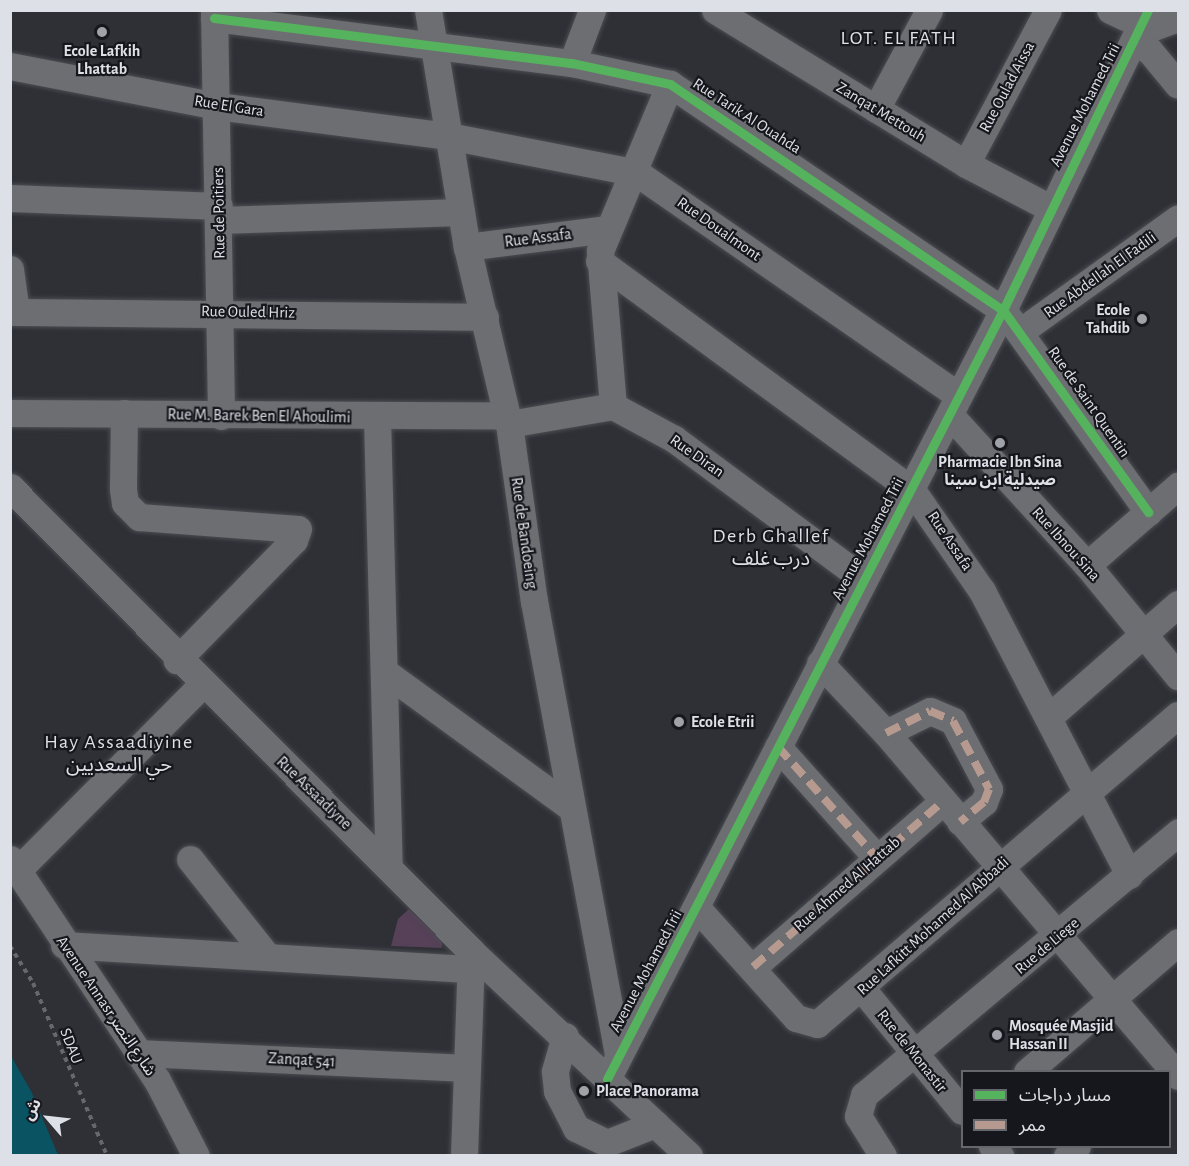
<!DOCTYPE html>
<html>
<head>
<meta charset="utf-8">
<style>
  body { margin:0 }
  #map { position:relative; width:1189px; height:1166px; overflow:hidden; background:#2e3036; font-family:"Alegreya Sans","Noto Sans Arabic",sans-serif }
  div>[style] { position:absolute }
  .green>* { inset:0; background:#564158 }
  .water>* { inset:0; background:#0a5363 }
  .path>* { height:4px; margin-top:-2px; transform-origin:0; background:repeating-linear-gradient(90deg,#67686c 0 4.5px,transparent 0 9px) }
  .roads { filter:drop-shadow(0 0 2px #4b4d52) drop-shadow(0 0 2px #4b4d52) }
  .minor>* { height:27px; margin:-13.5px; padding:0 13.5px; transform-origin:13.5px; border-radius:13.5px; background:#6c6e72 }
  .quiet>* { height:8px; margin-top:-4px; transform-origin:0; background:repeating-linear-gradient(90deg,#b69a8f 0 15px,transparent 0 23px) }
  .cycleway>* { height:9px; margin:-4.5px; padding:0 4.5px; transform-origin:4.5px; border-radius:4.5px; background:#56b35d }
  .dots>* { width:16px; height:16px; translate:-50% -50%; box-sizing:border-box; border:3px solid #16171c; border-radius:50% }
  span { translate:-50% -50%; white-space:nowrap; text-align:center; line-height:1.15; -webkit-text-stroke:4.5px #16171c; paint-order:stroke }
  .poi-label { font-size:16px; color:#dee0e7; font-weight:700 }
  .right { translate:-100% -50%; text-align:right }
  .left { translate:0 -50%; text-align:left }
  .street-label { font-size:16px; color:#dee0e7 }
  .quarter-label { font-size:20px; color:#dee0e7; letter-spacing:1.5px }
  .frame { position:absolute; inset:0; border:12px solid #dee0e7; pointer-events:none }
  .legend { position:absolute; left:961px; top:1070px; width:210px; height:78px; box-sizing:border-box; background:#16171c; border:2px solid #66676d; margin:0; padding:8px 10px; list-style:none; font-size:18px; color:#dee0e7 }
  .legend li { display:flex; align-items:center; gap:12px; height:30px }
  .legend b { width:30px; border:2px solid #66676d }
  .north { position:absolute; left:18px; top:1088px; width:60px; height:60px; -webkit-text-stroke:4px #16171c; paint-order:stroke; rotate:298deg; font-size:16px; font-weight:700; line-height:24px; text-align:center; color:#dee0e7 }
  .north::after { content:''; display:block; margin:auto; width:21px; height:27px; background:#dee0e7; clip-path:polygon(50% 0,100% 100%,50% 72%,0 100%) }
</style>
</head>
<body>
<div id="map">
  <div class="green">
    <i style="clip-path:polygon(409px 909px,442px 941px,442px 948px,391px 946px,398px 919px)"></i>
  </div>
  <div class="water">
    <i style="clip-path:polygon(11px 1056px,31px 1091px,58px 1155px,11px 1155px)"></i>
  </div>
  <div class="path">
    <i style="left:10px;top:946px;width:44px;rotate:58.1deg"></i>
    <i style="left:33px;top:983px;width:188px;rotate:66.8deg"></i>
  </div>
  <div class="roads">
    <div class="minor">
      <i style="left:214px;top:10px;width:406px;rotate:89deg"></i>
      <i style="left:428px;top:10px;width:240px;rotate:80.7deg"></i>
      <i style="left:467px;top:247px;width:182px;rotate:76.7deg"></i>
      <i style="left:509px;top:424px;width:179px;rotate:82deg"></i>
      <i style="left:534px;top:601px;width:462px;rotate:79.5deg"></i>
      <i style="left:715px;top:10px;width:294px;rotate:31.5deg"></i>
      <i style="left:966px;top:164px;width:95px;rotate:27.6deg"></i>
      <i style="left:1110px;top:10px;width:17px;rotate:25deg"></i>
      <i style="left:214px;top:18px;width:361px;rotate:7.2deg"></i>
      <i style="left:572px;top:63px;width:100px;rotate:12.1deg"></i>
      <i style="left:670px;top:84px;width:402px;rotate:34.2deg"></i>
      <i style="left:1003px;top:310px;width:249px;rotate:54.3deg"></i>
      <i style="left:1137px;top:33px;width:44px;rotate:-20.1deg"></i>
      <i style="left:1133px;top:42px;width:18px;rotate:27deg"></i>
      <i style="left:1149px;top:50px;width:45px;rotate:50.4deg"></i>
      <i style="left:572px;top:63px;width:57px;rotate:-69.3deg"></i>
      <i style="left:10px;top:66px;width:211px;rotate:10.9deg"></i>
      <i style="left:217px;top:106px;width:234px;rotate:7.4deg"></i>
      <i style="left:449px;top:136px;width:192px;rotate:11.1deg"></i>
      <i style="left:637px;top:173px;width:390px;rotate:34.7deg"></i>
      <i style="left:876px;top:109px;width:112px;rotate:-61.8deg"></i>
      <i style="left:966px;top:164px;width:174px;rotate:-62deg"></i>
      <i style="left:10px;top:198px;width:209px;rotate:2.2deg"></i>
      <i style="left:219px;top:220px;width:242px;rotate:-1.9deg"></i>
      <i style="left:467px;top:247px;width:142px;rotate:-7.3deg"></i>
      <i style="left:599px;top:261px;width:388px;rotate:36.2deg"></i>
      <i style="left:912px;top:490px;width:123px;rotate:55.3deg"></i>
      <i style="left:982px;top:591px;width:320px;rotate:62.6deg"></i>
      <i style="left:10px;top:269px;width:43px;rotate:82.1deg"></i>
      <i style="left:10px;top:312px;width:475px;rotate:0.6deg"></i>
      <i style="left:1021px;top:331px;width:193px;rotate:-35.7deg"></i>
      <i style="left:613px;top:406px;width:156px;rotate:-94.8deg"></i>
      <i style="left:600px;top:251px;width:181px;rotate:-67.3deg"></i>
      <i style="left:10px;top:413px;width:497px;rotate:0.3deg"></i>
      <i style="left:124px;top:413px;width:76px;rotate:90.8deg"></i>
      <i style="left:123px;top:489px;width:14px;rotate:82deg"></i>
      <i style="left:125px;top:503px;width:20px;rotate:45deg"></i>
      <i style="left:139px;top:517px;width:159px;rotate:4.3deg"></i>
      <i style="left:298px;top:529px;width:12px;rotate:110deg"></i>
      <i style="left:294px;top:540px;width:168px;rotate:134.3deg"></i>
      <i style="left:950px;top:415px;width:203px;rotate:47.6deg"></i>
      <i style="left:1087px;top:565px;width:144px;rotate:50.7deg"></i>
      <i style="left:377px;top:418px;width:447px;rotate:88.5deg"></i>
      <i style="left:509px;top:424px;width:106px;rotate:-9.8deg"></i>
      <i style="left:613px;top:406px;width:69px;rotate:28.4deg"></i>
      <i style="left:674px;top:439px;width:234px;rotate:36.5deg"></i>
      <i style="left:10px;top:487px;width:654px;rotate:45.19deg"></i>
      <i style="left:471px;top:951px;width:299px;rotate:43.2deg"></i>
      <i style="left:1087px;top:565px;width:121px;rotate:-41deg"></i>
      <i style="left:820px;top:663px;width:96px;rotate:46.7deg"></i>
      <i style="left:886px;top:733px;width:450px;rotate:49.6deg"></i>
      <i style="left:385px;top:672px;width:229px;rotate:36.1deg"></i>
      <i style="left:1050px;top:716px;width:170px;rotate:-41.2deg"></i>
      <i style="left:886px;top:733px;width:49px;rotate:-26.6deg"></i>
      <i style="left:930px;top:711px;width:25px;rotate:23deg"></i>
      <i style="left:953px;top:721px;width:77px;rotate:62.1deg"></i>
      <i style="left:989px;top:789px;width:14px;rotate:111deg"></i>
      <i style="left:984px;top:802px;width:31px;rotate:140deg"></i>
      <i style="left:778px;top:747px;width:147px;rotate:48.3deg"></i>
      <i style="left:10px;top:859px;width:265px;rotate:56.4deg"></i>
      <i style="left:157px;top:1080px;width:85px;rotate:62.8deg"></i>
      <i style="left:190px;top:859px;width:124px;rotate:51.6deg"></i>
      <i style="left:17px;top:871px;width:264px;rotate:-45.2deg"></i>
      <i style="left:697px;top:908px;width:148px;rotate:48deg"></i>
      <i style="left:796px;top:1018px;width:22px;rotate:16deg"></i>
      <i style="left:817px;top:1024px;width:475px;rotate:-40.6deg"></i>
      <i style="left:64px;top:945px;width:408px;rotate:3.4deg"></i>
      <i style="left:753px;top:967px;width:251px;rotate:-41.1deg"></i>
      <i style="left:863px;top:990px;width:156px;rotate:50.7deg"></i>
      <i style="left:565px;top:1036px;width:37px;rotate:106deg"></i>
      <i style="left:555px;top:1072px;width:19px;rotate:84deg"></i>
      <i style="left:557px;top:1091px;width:42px;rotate:62.8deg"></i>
      <i style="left:576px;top:1128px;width:34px;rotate:26deg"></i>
      <i style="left:607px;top:1143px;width:52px;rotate:-21.6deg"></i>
      <i style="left:139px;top:1053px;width:327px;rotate:2.6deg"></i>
      <i style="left:1027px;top:1072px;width:199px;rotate:-40.7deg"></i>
      <i style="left:607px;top:1079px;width:865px;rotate:-62.75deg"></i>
      <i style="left:1003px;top:310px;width:333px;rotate:-64.2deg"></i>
      <i style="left:992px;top:1146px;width:13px;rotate:51deg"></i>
      <i style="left:464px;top:1156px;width:205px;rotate:-88deg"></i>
      <i style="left:883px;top:1156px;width:47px;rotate:-122deg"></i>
      <i style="left:858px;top:1116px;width:22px;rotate:-74deg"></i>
      <i style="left:864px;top:1095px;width:410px;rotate:-39.9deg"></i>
      <i style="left:1067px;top:1156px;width:14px;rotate:-45deg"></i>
    </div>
  </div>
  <div class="quiet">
    <i style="left:886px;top:733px;width:49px;rotate:-26.6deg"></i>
    <i style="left:930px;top:711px;width:25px;rotate:23deg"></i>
    <i style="left:953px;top:721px;width:77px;rotate:62.1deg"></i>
    <i style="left:989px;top:789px;width:14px;rotate:111deg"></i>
    <i style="left:984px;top:802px;width:31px;rotate:140deg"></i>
    <i style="left:778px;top:747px;width:147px;rotate:48.3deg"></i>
    <i style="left:753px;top:967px;width:251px;rotate:-41.1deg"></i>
  </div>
  <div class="cycleway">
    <i style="left:214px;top:18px;width:361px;rotate:7.2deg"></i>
    <i style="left:572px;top:63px;width:100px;rotate:12.1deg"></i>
    <i style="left:670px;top:84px;width:402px;rotate:34.2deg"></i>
    <i style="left:1003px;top:310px;width:249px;rotate:54.3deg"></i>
    <i style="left:607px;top:1079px;width:865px;rotate:-62.75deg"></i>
    <i style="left:1003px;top:310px;width:333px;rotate:-64.2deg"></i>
  </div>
  <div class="dots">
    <i style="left:102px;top:32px;background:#a0a2a9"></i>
    <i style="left:1142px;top:319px;background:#a0a2a9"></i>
    <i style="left:1000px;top:443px;background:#a0a2a9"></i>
    <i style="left:679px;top:722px;background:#a0a2a9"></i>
    <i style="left:997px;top:1035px;background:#a0a2a9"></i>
    <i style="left:584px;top:1091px;background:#a0a2a9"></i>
  </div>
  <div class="poi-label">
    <span style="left:102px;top:60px">Ecole Lafkih<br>Lhattab</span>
    <span class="right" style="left:1130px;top:319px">Ecole<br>Tahdib</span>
    <span style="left:1000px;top:471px">Pharmacie Ibn Sina<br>صيدلية ابن سينا</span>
    <span class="left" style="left:691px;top:722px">Ecole Etrii</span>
    <span class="left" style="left:1009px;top:1035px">Mosquée Masjid<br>Hassan II</span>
    <span class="left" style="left:596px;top:1091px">Place Panorama</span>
  </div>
  <div class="street-label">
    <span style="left:1007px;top:87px;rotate:-62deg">Rue Oulad Aissa</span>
    <span style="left:1085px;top:105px;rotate:-63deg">Avenue Mohamed Trii</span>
    <span style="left:229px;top:106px;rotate:9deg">Rue El Gara</span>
    <span style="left:881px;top:112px;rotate:31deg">Zanqat Mettouh</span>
    <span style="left:747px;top:116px;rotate:33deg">Rue Tarik Al Ouahda</span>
    <span style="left:219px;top:213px;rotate:-91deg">Rue de Poitiers</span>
    <span style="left:719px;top:229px;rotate:35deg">Rue Doualmont</span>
    <span style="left:538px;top:238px;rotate:-7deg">Rue Assafa</span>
    <span style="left:1100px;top:275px;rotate:-36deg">Rue Abdellah El Fadili</span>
    <span style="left:248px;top:312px;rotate:1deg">Rue Ouled Hriz</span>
    <span style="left:1089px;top:402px;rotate:55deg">Rue de Saint Quentin</span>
    <span style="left:259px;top:416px;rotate:1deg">Rue M. Barek Ben El Ahoulimi</span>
    <span style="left:697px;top:456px;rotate:35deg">Rue Diran</span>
    <span style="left:524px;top:533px;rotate:82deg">Rue de Bandoeing</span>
    <span style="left:868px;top:539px;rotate:-62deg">Avenue Mohamed Trii</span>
    <span style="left:950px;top:541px;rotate:56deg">Rue Assafa</span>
    <span style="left:1066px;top:544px;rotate:48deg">Rue Ibnou Sina</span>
    <span style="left:314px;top:793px;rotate:44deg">Rue Assaadiyne</span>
    <span style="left:847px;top:884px;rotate:-41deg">Rue Ahmed Al Hattab</span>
    <span style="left:933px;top:926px;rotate:-42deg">Rue Lafkitt Mohamed Al Abbadi</span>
    <span style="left:1047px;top:946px;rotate:-40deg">Rue de Liege</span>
    <span style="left:646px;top:971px;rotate:-62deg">Avenue Mohamed Trii</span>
    <span style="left:106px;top:1006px;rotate:56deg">Avenue Annasr شارع النصر</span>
    <span style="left:71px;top:1046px;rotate:69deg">SDAU</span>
    <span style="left:912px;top:1051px;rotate:51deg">Rue de Monastir</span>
    <span style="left:302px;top:1060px;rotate:3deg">Zanqat 541</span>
  </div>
  <div class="quarter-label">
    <span style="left:899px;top:38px">LOT. EL FATH</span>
    <span style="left:771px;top:548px">Derb Ghallef<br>درب غلف</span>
    <span style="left:119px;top:754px">Hay Assaadiyine<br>حي السعديين</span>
  </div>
  <div class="frame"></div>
  <ul class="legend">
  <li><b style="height:8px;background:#56b35d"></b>مسار دراجات</li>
  <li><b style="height:8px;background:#b69a8f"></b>ممر</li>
  </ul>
  <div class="north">ش</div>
</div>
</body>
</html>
